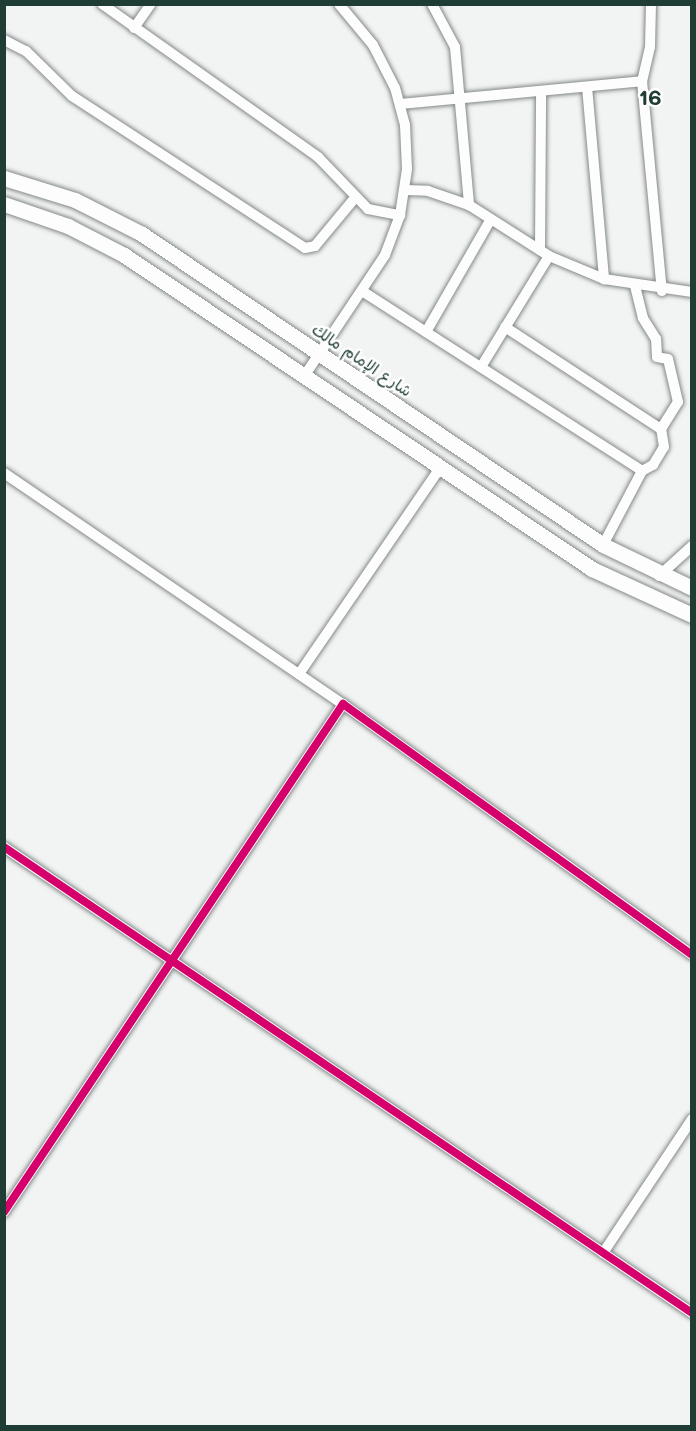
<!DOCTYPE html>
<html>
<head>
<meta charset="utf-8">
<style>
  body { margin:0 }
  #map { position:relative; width:696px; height:1431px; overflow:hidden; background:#f2f3f3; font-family:Mali,"Playpen Sans Arabic",sans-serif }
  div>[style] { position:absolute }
  .roads { filter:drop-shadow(0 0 2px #838988) drop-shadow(0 0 2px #838988) }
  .street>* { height:10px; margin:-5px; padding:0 5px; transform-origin:5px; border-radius:5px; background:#fdfdfd }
  .secondary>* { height:15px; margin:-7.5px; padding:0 7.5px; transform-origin:7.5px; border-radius:7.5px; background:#fdfdfd }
  .cycleway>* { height:8px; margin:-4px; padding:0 4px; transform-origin:4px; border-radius:4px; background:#d6006c }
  span { translate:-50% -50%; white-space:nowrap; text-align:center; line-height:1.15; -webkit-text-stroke:5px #fff; paint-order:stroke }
  .street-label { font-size:16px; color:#1f3d34 }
  .district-label { font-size:22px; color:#1f3d34; font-weight:700 }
  .frame { position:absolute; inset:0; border:6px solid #1f3d34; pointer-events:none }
</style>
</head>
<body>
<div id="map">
  <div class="roads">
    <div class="street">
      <i style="left:102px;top:4px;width:265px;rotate:35.3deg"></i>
      <i style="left:318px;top:157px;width:72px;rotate:46.1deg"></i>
      <i style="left:368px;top:209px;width:33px;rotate:11deg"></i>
      <i style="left:432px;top:4px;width:49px;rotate:61.9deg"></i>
      <i style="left:455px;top:47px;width:159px;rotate:84.9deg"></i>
      <i style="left:651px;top:4px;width:43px;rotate:91.3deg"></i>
      <i style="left:650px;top:47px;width:35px;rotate:103deg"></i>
      <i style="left:642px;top:81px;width:211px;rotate:84.6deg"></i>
      <i style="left:134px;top:28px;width:29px;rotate:-55deg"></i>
      <i style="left:4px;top:40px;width:25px;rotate:27deg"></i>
      <i style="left:26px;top:51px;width:64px;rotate:44.4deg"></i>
      <i style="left:72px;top:96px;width:278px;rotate:33.1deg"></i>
      <i style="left:305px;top:248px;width:10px;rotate:-11deg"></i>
      <i style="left:315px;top:246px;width:61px;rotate:-50.3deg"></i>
      <i style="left:587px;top:87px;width:193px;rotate:84.9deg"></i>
      <i style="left:400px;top:104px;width:243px;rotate:-5.4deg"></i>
      <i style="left:405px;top:190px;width:23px;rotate:2deg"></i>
      <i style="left:428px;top:191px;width:43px;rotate:18.9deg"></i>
      <i style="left:469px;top:205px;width:95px;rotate:32.5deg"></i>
      <i style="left:549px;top:256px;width:60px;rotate:22.7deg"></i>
      <i style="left:604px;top:279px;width:89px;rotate:8.4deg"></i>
      <i style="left:540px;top:250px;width:159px;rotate:-89.6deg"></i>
      <i style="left:362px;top:291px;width:333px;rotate:32.7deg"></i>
      <i style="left:505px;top:327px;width:186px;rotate:33.2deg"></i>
      <i style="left:426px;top:332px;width:130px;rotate:-60.1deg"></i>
      <i style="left:481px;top:367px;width:130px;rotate:-58.5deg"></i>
      <i style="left:305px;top:375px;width:144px;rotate:-56.3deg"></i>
      <i style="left:385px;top:255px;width:43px;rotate:-69.4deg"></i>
      <i style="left:400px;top:215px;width:47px;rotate:-81.3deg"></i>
      <i style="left:407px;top:169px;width:44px;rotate:-92.6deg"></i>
      <i style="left:405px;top:125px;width:38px;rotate:-105deg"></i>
      <i style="left:395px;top:88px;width:48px;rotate:-117.1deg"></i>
      <i style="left:373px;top:45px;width:53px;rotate:-129.7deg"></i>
      <i style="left:4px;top:473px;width:410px;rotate:34.3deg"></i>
      <i style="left:603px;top:545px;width:84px;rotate:-62.2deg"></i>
      <i style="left:642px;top:471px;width:13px;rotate:-29deg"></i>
      <i style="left:653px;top:465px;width:21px;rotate:-59deg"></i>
      <i style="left:664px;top:447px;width:18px;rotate:-99deg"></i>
      <i style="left:661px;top:429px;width:32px;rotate:-58deg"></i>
      <i style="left:678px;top:402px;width:44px;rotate:-103.1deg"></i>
      <i style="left:668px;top:359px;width:11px;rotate:-170deg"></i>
      <i style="left:657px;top:357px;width:18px;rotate:-93deg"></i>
      <i style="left:656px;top:339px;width:25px;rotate:-122deg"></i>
      <i style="left:643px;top:318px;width:32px;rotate:-104deg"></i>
      <i style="left:659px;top:576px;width:45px;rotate:-42.3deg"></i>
      <i style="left:299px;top:674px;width:251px;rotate:-55.6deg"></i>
      <i style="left:4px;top:847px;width:831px;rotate:34.11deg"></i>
      <i style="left:4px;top:1212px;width:611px;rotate:-56.28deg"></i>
      <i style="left:343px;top:704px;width:430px;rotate:35.7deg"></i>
      <i style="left:603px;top:1253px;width:161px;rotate:-56.4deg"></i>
    </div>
    <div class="secondary">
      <i style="left:4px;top:178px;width:74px;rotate:17.2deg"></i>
      <i style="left:75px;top:200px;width:75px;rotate:26.9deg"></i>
      <i style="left:142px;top:234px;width:556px;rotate:34deg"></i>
      <i style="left:603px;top:545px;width:99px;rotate:25.8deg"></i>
      <i style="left:4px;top:204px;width:68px;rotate:19deg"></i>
      <i style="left:68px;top:226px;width:63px;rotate:27.4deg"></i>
      <i style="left:124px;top:255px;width:564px;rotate:33.86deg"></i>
      <i style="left:592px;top:569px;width:110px;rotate:24.7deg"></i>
    </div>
  </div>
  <div class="cycleway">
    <i style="left:4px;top:847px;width:831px;rotate:34.11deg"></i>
    <i style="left:4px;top:1212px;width:611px;rotate:-56.28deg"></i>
    <i style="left:343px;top:704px;width:430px;rotate:35.7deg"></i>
  </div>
  <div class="street-label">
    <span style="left:362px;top:360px;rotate:34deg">شارع الإمام مالك</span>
  </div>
  <div class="district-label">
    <span style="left:650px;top:97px">16</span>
  </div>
  <div class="frame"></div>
</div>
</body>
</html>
